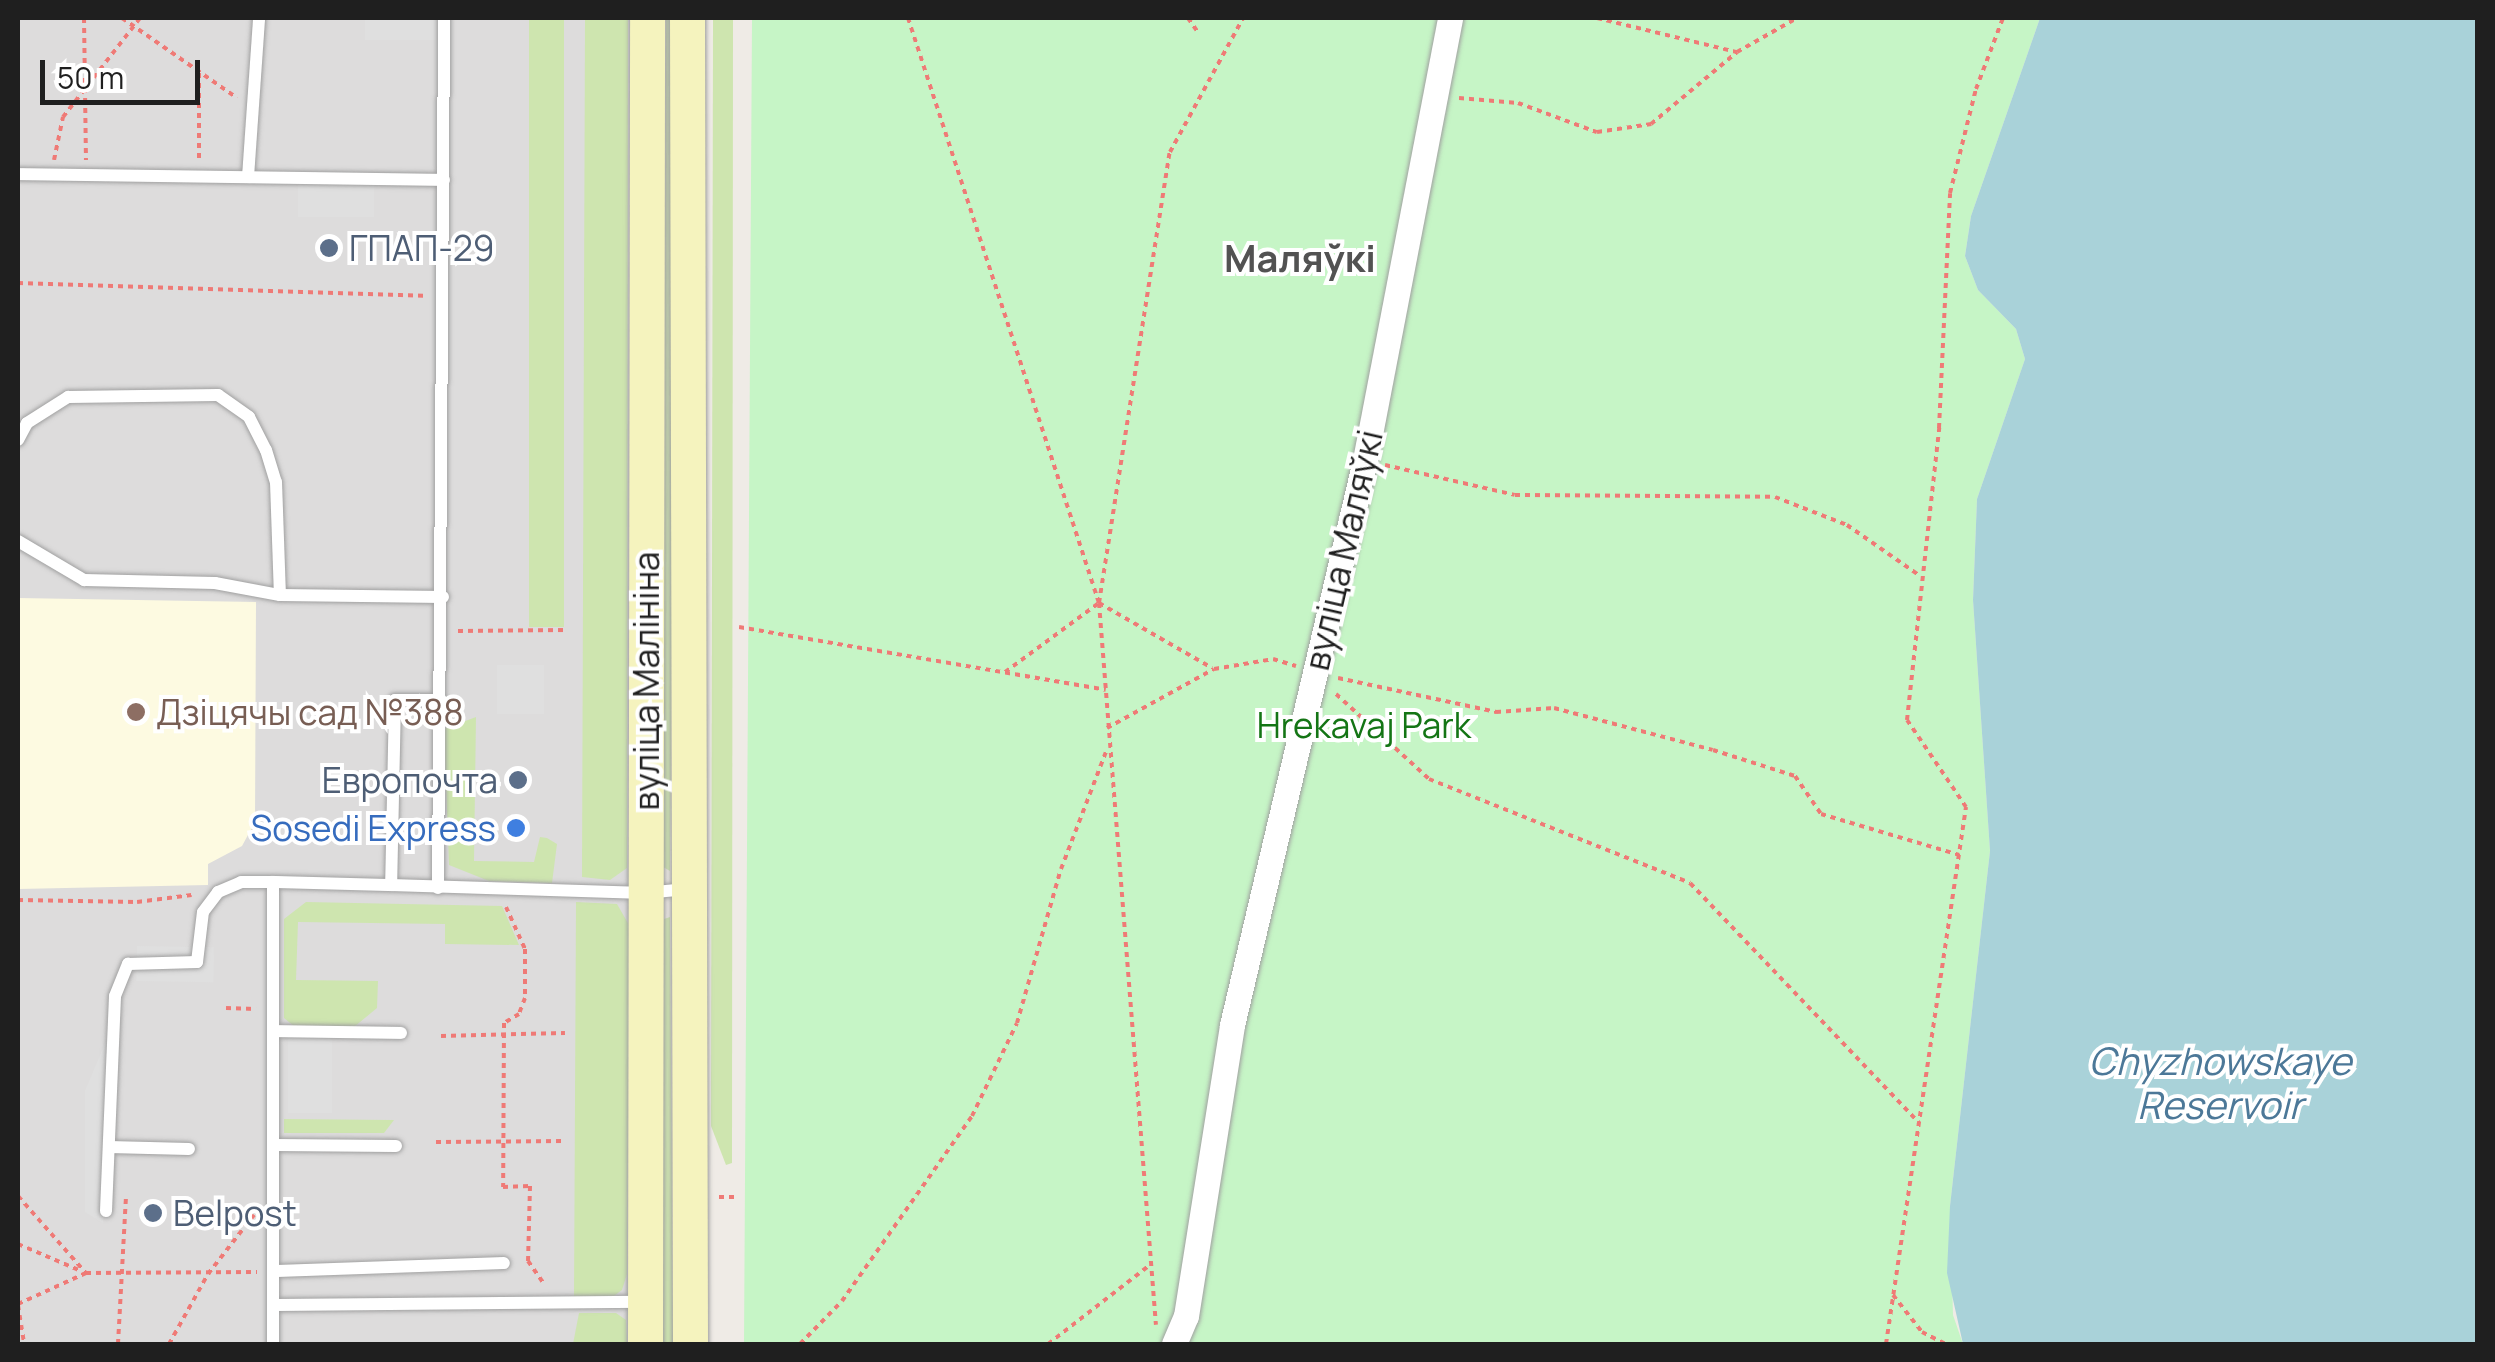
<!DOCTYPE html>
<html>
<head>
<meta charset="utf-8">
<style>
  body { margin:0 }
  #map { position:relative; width:2495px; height:1362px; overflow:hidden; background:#efebe6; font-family:Manrope,sans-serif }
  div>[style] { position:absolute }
  .residential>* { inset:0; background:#dddcdc; transform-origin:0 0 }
  .education>* { inset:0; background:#fdfae1 }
  .grass>* { inset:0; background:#cee5af; transform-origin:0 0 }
  .park>* { inset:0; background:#c6f5c6 }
  .parking>* { inset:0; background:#dfdfdf; transform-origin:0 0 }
  .water>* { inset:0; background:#a9d2d9 }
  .path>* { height:4px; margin-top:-2px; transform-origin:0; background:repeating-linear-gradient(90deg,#ef7a76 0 5px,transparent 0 10px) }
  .roads { filter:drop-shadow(0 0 2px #a0a0a0) drop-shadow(0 0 2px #a0a0a0) }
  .service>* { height:12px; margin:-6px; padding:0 6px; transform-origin:6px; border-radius:6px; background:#fff }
  .minor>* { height:25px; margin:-12.5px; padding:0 12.5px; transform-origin:12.5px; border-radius:12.5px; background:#fff }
  .secondary>* { height:35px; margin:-17.5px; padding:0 17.5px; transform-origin:17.5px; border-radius:17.5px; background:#f5f3be }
  .dots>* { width:28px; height:28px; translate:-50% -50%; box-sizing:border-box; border:5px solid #fff; border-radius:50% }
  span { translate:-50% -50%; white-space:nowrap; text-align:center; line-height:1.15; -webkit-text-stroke:8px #fff; paint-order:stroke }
  .service-label { font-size:35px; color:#4e5e75 }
  .left { translate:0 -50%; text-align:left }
  .right { translate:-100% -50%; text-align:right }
  .street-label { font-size:35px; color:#1f1f1f }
  .education-label { font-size:35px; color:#785e54 }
  .park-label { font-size:35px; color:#147515 }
  .shop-label { font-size:35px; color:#366cbe }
  .neighbourhood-label { font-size:38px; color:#525252; font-weight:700 }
  .water-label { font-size:38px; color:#4c7898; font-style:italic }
  .frame { position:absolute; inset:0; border:20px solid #1f1f1f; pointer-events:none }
  .scale { position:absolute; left:40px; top:60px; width:160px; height:45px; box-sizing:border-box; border:5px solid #1f1f1f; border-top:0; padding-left:12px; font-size:30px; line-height:35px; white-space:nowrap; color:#1f1f1f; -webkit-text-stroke:8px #fff; paint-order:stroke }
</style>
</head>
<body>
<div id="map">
  <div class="residential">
    <i style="left:18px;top:18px;width:614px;height:1326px"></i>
  </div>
  <div class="education">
    <i style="clip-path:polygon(18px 598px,256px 602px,255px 822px,242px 846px,208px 864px,208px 885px,18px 889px)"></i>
  </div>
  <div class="grass">
    <i style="left:529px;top:18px;width:35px;height:609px"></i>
    <i style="clip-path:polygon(585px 18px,628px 18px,627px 868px,610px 880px,582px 877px)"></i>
    <i style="clip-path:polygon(666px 18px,677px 18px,670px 871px,663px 867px)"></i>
    <i style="clip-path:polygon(713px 18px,733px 18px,732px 1163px,726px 1165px,711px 1126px)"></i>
    <i style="clip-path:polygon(476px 717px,474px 861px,534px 862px,540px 837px,547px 838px,557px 844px,552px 883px,489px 881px,449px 865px,444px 729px)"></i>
    <i style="clip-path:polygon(306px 902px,502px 906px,519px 945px,445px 944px,445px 924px,298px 922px,296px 980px,378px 981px,377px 1008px,354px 1027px,295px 1027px,284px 1018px,284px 919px)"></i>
    <i style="clip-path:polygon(576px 902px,617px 904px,629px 925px,627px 1274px,622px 1290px,607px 1301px,574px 1297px)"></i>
    <i style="clip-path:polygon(670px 917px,673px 1344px,662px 1344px,664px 919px)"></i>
    <i style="clip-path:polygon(284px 1119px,394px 1120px,384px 1133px,284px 1133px)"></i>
    <i style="clip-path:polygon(579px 1313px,616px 1313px,626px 1320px,627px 1344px,573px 1344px)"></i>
  </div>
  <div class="park">
    <i style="clip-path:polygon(752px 18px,2040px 18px,1971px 216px,1965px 256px,1978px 290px,2016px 329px,2025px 359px,1977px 499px,1973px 600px,1990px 851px,1950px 1206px,1953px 1315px,1963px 1344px,744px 1344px)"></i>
  </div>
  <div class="parking">
    <i style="left:365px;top:18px;width:79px;height:22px"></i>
    <i style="left:298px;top:178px;width:76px;height:39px"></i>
    <i style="left:497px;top:665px;width:47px;height:49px"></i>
    <i style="left:137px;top:946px;width:77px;height:35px;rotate:1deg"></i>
    <i style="clip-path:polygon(109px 1034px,103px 1223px,85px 1212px,85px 1091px)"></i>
    <i style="left:288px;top:1038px;width:44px;height:75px"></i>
  </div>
  <div class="water">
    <i style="clip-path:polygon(2040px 18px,2477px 18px,2477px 1344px,1963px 1344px,1947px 1273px,1950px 1206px,1990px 851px,1973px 600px,1977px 499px,2025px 359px,2016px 329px,1978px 290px,1965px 256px,1971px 216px)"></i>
  </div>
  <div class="path">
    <i style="left:84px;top:18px;width:142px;rotate:89.2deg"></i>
    <i style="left:122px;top:18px;width:140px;rotate:34.8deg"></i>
    <i style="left:908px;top:18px;width:615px;rotate:71.92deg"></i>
    <i style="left:1099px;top:603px;width:724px;rotate:85.49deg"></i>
    <i style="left:1188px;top:18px;width:19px;rotate:55deg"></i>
    <i style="left:1597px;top:18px;width:144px;rotate:13.7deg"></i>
    <i style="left:1737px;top:52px;width:69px;rotate:-29.5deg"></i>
    <i style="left:1459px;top:98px;width:59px;rotate:4.8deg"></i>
    <i style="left:1518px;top:103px;width:84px;rotate:20.2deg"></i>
    <i style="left:1597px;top:132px;width:55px;rotate:-8.4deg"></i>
    <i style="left:1651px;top:124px;width:112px;rotate:-39.9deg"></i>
    <i style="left:199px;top:158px;width:90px;rotate:-90deg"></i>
    <i style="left:54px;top:160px;width:44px;rotate:-78.2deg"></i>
    <i style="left:63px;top:117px;width:125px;rotate:-52.1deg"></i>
    <i style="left:18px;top:283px;width:406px;rotate:1.8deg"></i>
    <i style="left:1385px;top:465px;width:133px;rotate:13deg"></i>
    <i style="left:1515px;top:495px;width:260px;rotate:0.4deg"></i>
    <i style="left:1775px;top:497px;width:77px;rotate:21.3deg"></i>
    <i style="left:1847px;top:525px;width:89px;rotate:34.9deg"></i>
    <i style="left:1099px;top:603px;width:130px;rotate:29.9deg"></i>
    <i style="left:739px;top:627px;width:372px;rotate:9.7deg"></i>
    <i style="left:458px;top:631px;width:110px;rotate:-0.5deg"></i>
    <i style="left:1005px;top:672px;width:117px;rotate:-36.3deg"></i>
    <i style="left:1099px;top:603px;width:457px;rotate:-81.1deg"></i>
    <i style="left:1170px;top:152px;width:153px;rotate:-61.4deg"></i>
    <i style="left:1338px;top:678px;width:162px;rotate:12.1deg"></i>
    <i style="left:1496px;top:712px;width:58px;rotate:-3.9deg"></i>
    <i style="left:1554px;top:708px;width:164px;rotate:14.8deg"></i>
    <i style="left:1713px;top:750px;width:86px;rotate:17.6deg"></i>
    <i style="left:1795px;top:776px;width:46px;rotate:55.6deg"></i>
    <i style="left:1821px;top:814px;width:144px;rotate:16.5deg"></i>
    <i style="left:1336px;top:694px;width:126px;rotate:42.4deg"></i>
    <i style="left:1429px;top:779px;width:281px;rotate:21.7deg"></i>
    <i style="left:1690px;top:883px;width:332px;rotate:46.3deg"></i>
    <i style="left:1107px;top:728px;width:122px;rotate:-28.9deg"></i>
    <i style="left:1214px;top:669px;width:60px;rotate:-9.6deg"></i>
    <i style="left:1273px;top:659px;width:24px;rotate:17deg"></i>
    <i style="left:18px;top:900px;width:119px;rotate:1deg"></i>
    <i style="left:137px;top:902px;width:55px;rotate:-7.3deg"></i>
    <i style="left:506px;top:907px;width:46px;rotate:65.7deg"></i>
    <i style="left:525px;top:949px;width:49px;rotate:90deg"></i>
    <i style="left:525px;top:998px;width:17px;rotate:111deg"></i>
    <i style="left:519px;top:1014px;width:17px;rotate:149deg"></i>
    <i style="left:504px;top:1023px;width:164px;rotate:90.3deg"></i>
    <i style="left:503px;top:1187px;width:27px;rotate:-2deg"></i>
    <i style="left:530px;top:1186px;width:75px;rotate:91.5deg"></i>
    <i style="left:528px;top:1261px;width:29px;rotate:55deg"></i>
    <i style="left:226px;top:1008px;width:30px;rotate:2deg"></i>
    <i style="left:441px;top:1036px;width:124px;rotate:-1.4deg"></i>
    <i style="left:436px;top:1142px;width:128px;rotate:-0.4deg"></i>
    <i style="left:18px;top:1196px;width:103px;rotate:48.6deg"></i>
    <i style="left:719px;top:1197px;width:20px"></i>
    <i style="left:18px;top:1244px;width:69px;rotate:23.2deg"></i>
    <i style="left:1893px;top:1295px;width:47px;rotate:51.9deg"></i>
    <i style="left:1922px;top:1332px;width:25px;rotate:27deg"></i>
    <i style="left:18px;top:1304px;width:75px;rotate:-24.5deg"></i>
    <i style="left:86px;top:1273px;width:171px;rotate:-0.3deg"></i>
    <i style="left:18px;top:1305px;width:39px;rotate:81deg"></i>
    <i style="left:118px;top:1344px;width:150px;rotate:-86.9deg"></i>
    <i style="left:169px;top:1344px;width:80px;rotate:-60.9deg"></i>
    <i style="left:208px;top:1274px;width:75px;rotate:-52.1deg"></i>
    <i style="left:800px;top:1344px;width:60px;rotate:-45.7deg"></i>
    <i style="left:842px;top:1301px;width:226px;rotate:-54.9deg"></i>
    <i style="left:972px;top:1116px;width:103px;rotate:-64.2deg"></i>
    <i style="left:1017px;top:1023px;width:160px;rotate:-74.1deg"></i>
    <i style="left:1061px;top:869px;width:125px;rotate:-69deg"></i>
    <i style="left:1048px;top:1344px;width:129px;rotate:-37.8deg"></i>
    <i style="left:1886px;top:1344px;width:543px;rotate:-81.53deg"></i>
    <i style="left:1966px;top:807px;width:105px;rotate:-124.1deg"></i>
    <i style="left:1907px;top:720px;width:294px;rotate:-83.7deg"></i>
    <i style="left:1939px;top:428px;width:235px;rotate:-87.3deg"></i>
    <i style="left:1950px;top:193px;width:107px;rotate:-76deg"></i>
    <i style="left:1976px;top:89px;width:76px;rotate:-69.2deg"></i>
  </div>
  <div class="roads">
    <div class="service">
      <i style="left:18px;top:174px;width:426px;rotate:0.8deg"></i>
      <i style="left:248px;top:177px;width:159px;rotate:-86deg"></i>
      <i style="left:18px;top:440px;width:19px;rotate:-62deg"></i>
      <i style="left:27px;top:423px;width:49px;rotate:-32.4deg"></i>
      <i style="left:68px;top:397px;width:150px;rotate:-0.8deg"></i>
      <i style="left:218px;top:395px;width:38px;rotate:35deg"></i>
      <i style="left:249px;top:417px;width:37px;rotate:63deg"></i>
      <i style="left:266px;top:450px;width:34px;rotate:73deg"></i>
      <i style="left:276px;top:482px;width:113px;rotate:88deg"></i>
      <i style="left:18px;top:541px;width:77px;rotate:30.6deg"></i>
      <i style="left:84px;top:580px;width:131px;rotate:1.3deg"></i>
      <i style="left:215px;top:583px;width:66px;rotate:10.5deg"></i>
      <i style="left:280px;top:595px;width:163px;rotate:0.7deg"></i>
      <i style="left:441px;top:700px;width:46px;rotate:180deg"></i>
      <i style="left:395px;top:700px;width:185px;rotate:91.2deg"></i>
      <i style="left:391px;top:885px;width:254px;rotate:1.8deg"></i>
      <i style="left:645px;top:893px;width:42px;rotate:-5.4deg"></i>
      <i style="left:438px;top:888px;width:870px;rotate:-89.6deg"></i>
      <i style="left:275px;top:1031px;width:126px;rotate:0.9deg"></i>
      <i style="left:274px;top:1145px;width:122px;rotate:0.5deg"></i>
      <i style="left:109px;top:1147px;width:80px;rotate:1.4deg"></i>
      <i style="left:106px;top:1211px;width:215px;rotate:-87.6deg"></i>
      <i style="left:115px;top:996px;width:35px;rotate:-68deg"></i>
      <i style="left:128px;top:964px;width:69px;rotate:-1.7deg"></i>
      <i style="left:197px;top:962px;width:50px;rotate:-83.2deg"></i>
      <i style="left:203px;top:912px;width:25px;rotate:-53deg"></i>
      <i style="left:218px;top:892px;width:25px;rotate:-23deg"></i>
      <i style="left:241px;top:882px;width:32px"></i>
      <i style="left:277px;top:1271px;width:227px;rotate:-2deg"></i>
      <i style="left:275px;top:1305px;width:369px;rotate:-0.5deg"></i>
      <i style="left:273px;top:1344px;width:462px;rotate:-90deg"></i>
      <i style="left:273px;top:882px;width:118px;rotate:1.5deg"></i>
    </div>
    <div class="minor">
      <i style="left:1174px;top:1344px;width:30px;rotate:-67deg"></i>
      <i style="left:1186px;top:1316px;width:295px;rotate:-81deg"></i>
      <i style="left:1232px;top:1025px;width:580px;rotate:-76.75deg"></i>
      <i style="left:1365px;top:460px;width:450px;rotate:-79.1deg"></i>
    </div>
    <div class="secondary">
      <i style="left:687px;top:18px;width:1326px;rotate:89.87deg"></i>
      <i style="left:645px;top:1344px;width:1326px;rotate:-89.91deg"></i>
    </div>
  </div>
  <div class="dots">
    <i style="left:329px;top:248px;background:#5c6f8a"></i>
    <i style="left:136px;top:712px;background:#8d6e63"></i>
    <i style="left:518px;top:780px;background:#5c6f8a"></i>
    <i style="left:516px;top:828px;background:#3f7fe0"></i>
    <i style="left:153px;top:1213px;background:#5c6f8a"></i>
  </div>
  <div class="service-label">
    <span class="left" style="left:349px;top:248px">ГПАП-29</span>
    <span class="right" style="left:498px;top:780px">Европочта</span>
    <span class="left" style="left:173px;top:1213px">Belpost</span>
  </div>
  <div class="street-label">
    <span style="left:1343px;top:550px;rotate:-77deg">вуліца Маляўкі</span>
    <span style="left:646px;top:681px;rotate:-90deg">вуліца Малініна</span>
  </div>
  <div class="education-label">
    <span class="left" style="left:156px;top:712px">Дзіцячы сад №388</span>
  </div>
  <div class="park-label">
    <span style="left:1364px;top:725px">Hrekavaj Park</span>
  </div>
  <div class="shop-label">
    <span class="right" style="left:496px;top:828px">Sosedi Express</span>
  </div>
  <div class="neighbourhood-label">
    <span style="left:1300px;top:258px">Маляўкі</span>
  </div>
  <div class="water-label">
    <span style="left:2220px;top:1083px">Chyzhowskaye<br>Reservoir</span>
  </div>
  <div class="frame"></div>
  <div class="scale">50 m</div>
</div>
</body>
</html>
